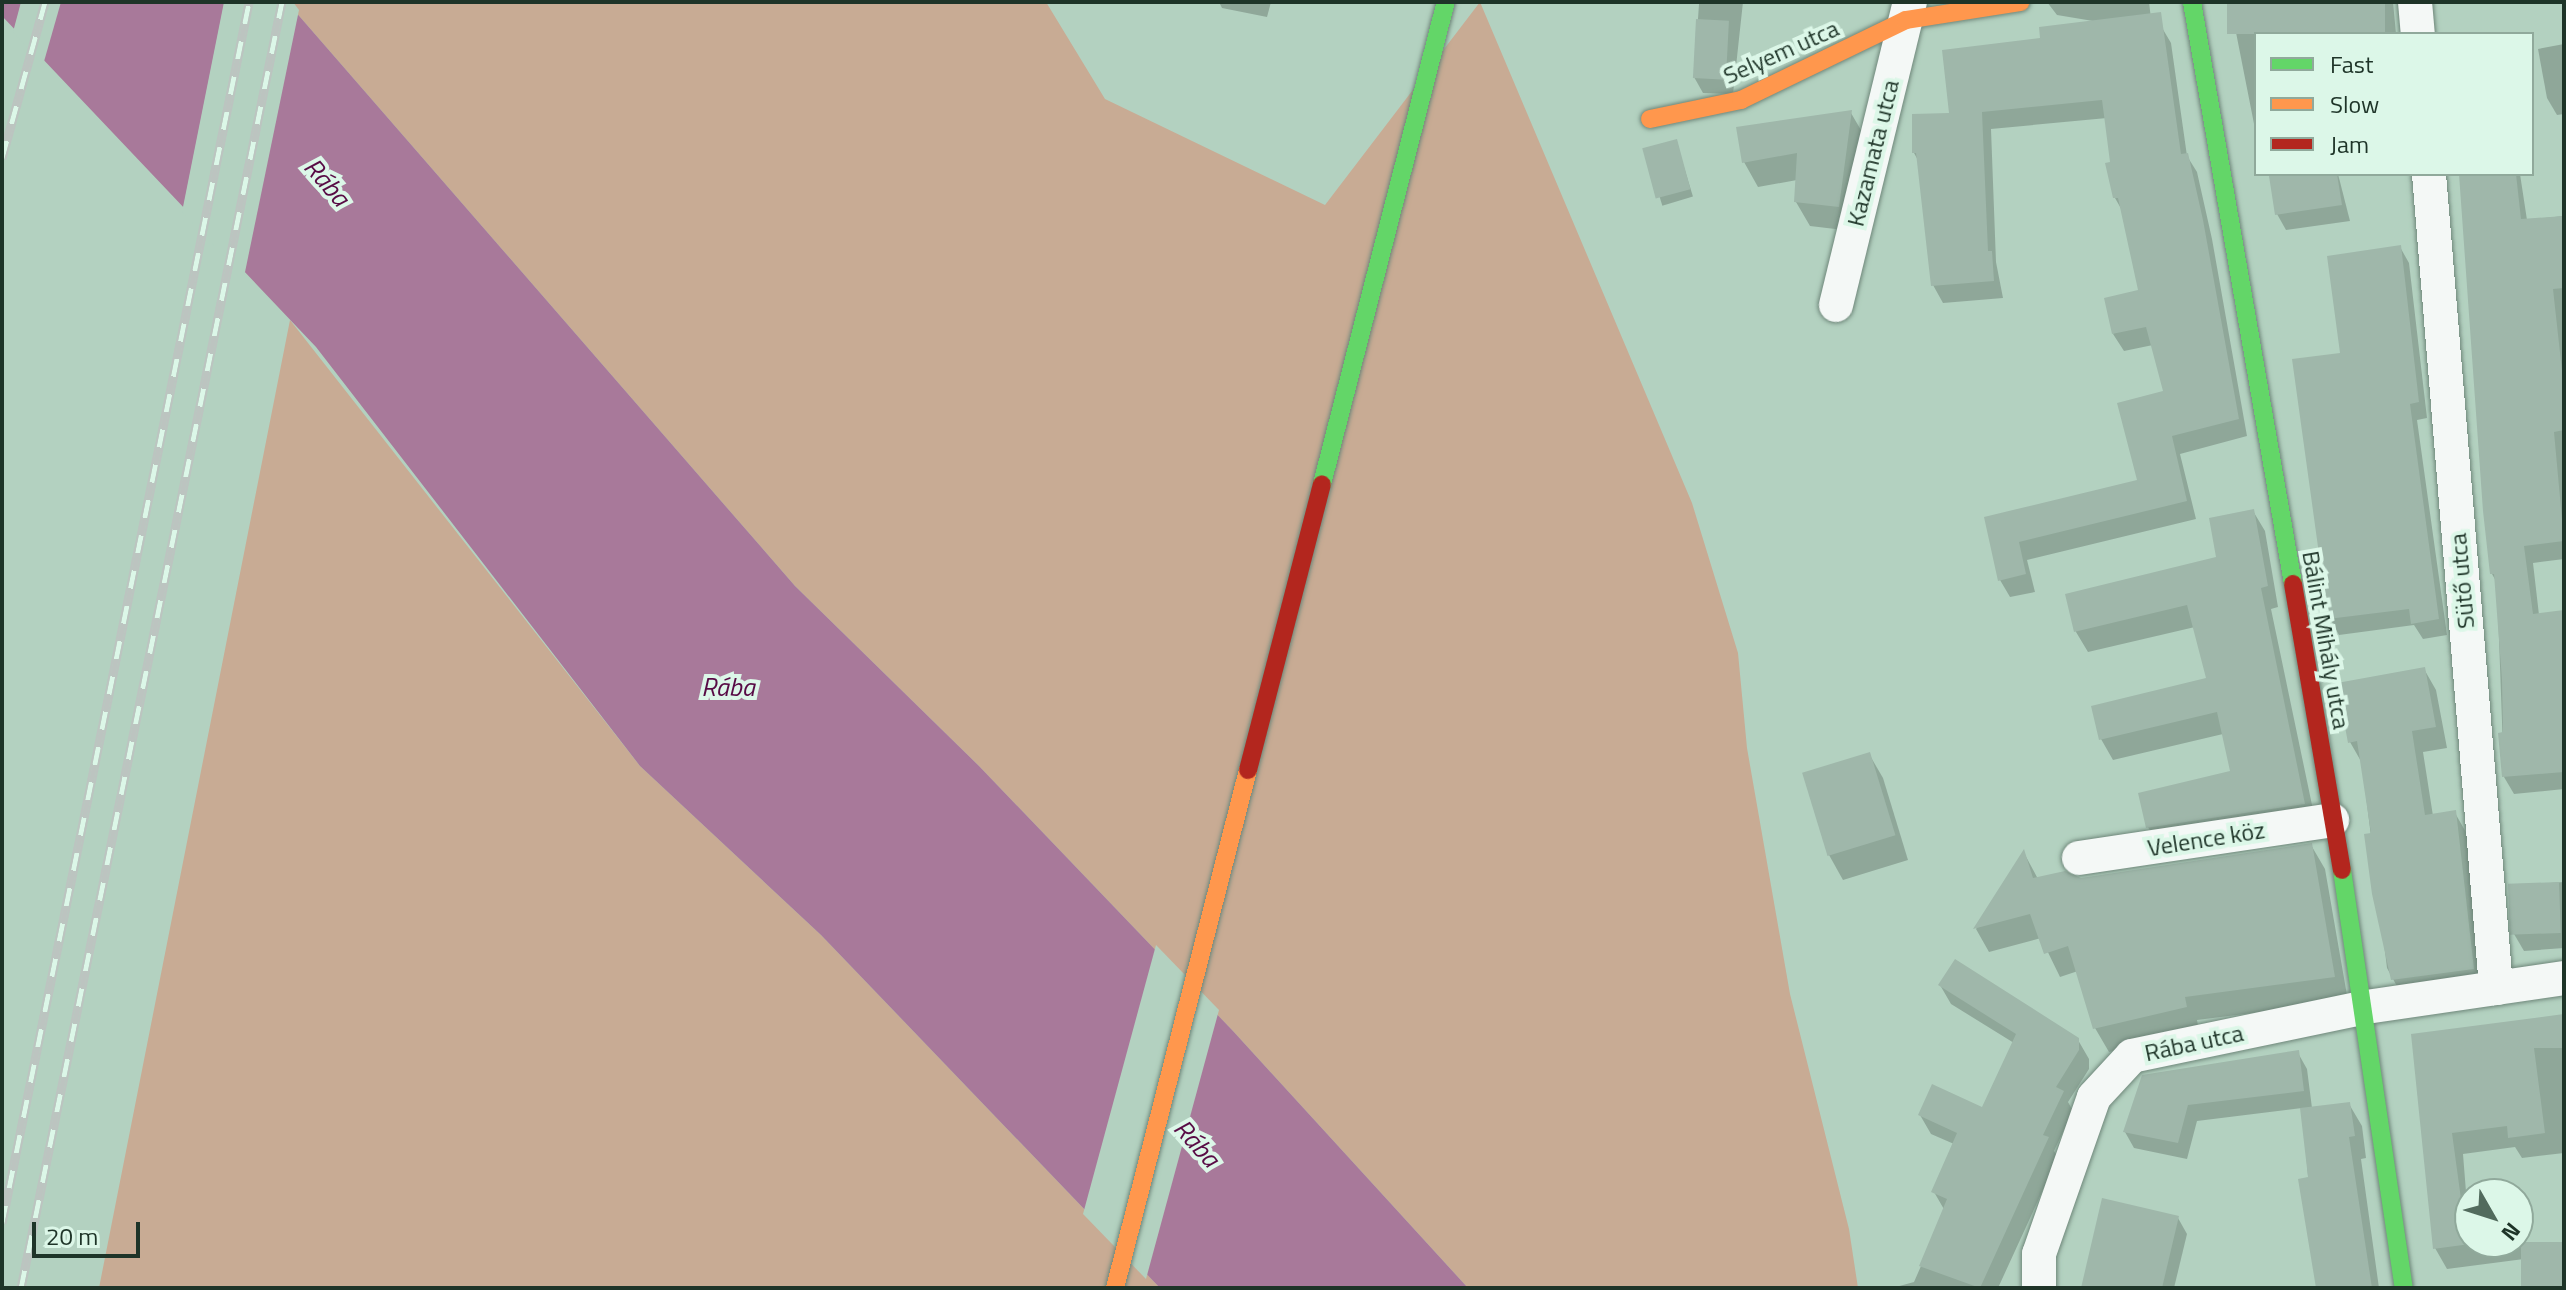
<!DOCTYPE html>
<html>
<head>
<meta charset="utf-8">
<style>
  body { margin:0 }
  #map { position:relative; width:2566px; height:1290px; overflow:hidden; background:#b3d1c0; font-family:"Titillium Web",sans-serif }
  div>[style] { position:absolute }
  .green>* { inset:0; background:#c8ab94 }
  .water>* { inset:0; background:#a8799a }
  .pier>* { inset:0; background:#b3d1c0 }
  .shadow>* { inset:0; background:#0003; transform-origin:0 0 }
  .building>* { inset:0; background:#9fb7aa; transform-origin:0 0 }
  .roads { filter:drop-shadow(0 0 2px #6f877a) drop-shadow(0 0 2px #6f877a) }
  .street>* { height:34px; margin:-17px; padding:0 17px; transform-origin:17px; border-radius:17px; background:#f4f8f6 }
  .fast>* { height:18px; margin:-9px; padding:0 9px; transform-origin:9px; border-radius:9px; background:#63d668 }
  .slow>* { height:18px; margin:-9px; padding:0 9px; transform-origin:9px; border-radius:9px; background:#ff974d }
  .jam>* { height:18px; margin:-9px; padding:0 9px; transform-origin:9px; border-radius:9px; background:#b3261e }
  .rail>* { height:9px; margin-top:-4.5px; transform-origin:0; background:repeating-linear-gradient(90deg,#dcf7e8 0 18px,#bcc4c0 0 36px); box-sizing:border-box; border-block:2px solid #bcc4c0 }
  span { translate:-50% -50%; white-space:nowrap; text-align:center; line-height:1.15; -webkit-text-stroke:8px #dcf7e8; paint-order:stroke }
  .street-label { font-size:24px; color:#1e3428 }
  .water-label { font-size:26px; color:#580b45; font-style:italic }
  .frame { position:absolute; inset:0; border:4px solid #1e3428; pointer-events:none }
  .legend { position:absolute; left:2254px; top:32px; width:280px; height:144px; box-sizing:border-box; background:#dcf7e8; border:2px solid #90a99b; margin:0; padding:10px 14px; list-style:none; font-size:24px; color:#1e3428 }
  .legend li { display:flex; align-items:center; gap:16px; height:40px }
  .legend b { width:40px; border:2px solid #90a99b }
  .north { position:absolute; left:2454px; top:1178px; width:80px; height:80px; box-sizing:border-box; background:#dcf7e8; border:2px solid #90a99b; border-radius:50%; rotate:129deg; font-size:22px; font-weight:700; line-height:32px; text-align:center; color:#1e3428 }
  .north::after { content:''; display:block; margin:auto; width:28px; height:36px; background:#526b5d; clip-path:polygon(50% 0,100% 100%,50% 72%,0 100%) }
  .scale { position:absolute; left:32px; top:1222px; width:108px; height:36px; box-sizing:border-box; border:4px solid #1e3428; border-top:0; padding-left:10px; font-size:24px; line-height:28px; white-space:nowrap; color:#1e3428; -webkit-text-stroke:6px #dcf7e8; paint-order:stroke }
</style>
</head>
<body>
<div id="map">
  <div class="green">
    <i style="clip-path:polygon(287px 2px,1046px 2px,1105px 99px,1325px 205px,1480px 2px,1692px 503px,1738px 653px,1747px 748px,1790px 994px,1849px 1229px,1858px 1288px,1468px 1288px,1233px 1031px,979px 766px,795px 586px)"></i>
    <i style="clip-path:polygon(290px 320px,640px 766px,821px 935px,1160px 1288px,99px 1288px)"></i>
  </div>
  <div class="water">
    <i style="clip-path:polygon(2px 2px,287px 2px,795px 586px,979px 766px,1233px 1031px,1468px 1288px,1160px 1288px,821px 935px,640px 766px,316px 347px,2px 16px)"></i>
  </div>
  <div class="pier">
    <i style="clip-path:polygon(21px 2px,61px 2px,43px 65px,13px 32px)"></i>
    <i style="clip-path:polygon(224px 2px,293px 2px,299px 10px,244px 277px,182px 212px)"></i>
    <i style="clip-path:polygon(1156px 945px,1219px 1010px,1146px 1279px,1083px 1214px)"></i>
  </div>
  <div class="shadow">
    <i style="clip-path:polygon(1219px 2px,1271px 2px,1267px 17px,1222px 8px)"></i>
    <i style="clip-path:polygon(1687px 2px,1743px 2px,1733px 94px,1703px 93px,1694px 77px,1699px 4px)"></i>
    <i style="clip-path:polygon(2047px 2px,2149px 2px,2152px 27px,2161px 26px,2171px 43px,2187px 156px,2197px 172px,2212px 239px,2247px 436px,2180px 454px,2196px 519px,2027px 560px,2035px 592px,2010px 597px,2000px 580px,1986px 519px,2139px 481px,2165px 392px,2153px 345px,2124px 351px,2113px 334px,2140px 292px,2123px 212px,2115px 198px,2107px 118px,1991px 129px,1996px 262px,2003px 298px,1943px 303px,1933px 285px,1919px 162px,1914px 153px,1952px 115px,2135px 28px,2057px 15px)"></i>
    <i style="clip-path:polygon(2230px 2px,2393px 2px,2396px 34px,2256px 34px,2256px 134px)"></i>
    <i style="clip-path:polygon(2564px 44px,2564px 114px,2557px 115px,2547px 98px,2538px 49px)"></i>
    <i style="clip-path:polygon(1851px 113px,1865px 137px,1852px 231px,1810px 226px,1796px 202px,1797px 180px,1758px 187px,1744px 162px)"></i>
    <i style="left:1676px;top:141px;width:58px;height:32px;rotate:73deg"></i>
    <i style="clip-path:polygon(2296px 174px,2338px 174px,2350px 221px,2286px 230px,2277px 214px,2271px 178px)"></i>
    <i style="clip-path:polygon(2460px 174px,2520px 174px,2527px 220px,2564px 216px,2564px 559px,2533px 563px,2539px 615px,2564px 612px,2564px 789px,2514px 794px,2504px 777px,2497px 583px,2492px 574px)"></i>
    <i style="clip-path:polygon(2400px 247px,2409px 263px,2427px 418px,2417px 420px,2447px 635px,2423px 639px,2414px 625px,2339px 635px,2330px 619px)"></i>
    <i style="clip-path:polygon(2253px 511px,2265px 531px,2278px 607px,2271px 609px,2316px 824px,2160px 848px,2148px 827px,2232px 773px,2223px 734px,2113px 760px,2101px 739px,2209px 680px,2195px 627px,2088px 652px,2076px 632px,2067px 596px,2219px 559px)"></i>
    <i style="clip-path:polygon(2424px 669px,2436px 690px,2447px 748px,2423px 752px,2433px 816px,2455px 813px,2467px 834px,2485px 990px,2405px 1001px,2387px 968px,2362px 763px,2350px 742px)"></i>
    <i style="clip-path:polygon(1869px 754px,1883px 778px,1908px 860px,1843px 880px,1829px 855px)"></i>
    <i style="clip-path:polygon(2311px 845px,2325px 869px,2348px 1001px,2197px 1020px,2199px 1031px,2109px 1052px,2095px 1028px,2078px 971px,2060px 977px,2041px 938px,1989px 952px,1976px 929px,2024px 853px,2038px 879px,2082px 880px)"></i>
    <i style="clip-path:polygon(2564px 882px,2564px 948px,2524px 951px,2514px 934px,2510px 886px)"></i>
    <i style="clip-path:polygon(1940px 985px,2078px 1040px,2089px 1059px,2089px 1069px,2068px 1102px,2073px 1111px,2054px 1151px,2058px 1157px,1998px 1288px,1892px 1288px,1914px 1282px,1945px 1211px,1934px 1192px,1954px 1144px,1931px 1134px,1920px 1115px,1984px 1110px,2014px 1043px,1951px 1004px)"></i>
    <i style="clip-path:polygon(2564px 1017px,2564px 1153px,2522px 1158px,2515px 1147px,2463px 1154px,2470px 1242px,2518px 1242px,2518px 1224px,2521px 1248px,2564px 1245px,2564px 1288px,2526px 1288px,2524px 1259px,2447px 1269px,2435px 1248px,2413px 1036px)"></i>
    <i style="clip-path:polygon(2298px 1053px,2307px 1069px,2312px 1108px,2349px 1104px,2362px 1126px,2366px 1158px,2361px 1159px,2379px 1288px,2318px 1288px,2302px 1108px,2197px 1121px,2187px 1159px,2134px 1148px,2125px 1132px)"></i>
    <i style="clip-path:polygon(2178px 1218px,2187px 1234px,2174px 1288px,2082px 1288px)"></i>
  </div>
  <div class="building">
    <i style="left:2227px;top:2px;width:158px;height:32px"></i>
    <i style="clip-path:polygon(2161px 12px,2181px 154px,2188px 153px,2203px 220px,2239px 419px,2172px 436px,2187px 501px,2019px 542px,2026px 574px,1998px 581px,1984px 517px,2137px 480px,2117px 403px,2163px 391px,2146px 327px,2112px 334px,2104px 298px,2138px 290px,2118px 198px,2113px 198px,2105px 163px,2110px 162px,2102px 100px,1982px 112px,1988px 251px,1992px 251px,1994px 281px,1931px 286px,1916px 153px,1912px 153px,1912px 114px,1949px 113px,1942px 50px,2040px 38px,2039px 27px)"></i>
    <i style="left:1696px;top:19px;width:33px;height:59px;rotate:3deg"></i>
    <i style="clip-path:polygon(1852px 110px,1839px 207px,1794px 202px,1797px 153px,1742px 163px,1736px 127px)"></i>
    <i style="left:1677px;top:139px;width:52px;height:36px;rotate:75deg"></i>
    <i style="clip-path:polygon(2337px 174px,2342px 205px,2275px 215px,2269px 176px)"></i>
    <i style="clip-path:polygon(2459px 174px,2516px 174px,2521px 219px,2564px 216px,2564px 288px,2553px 289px,2564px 389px,2564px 430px,2554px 432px,2564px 541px,2524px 546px,2533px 614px,2564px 610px,2564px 772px,2502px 777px,2498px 733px,2503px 732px,2502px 680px,2494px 574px,2490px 574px,2483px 511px)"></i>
    <i style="clip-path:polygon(2401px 245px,2419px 402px,2410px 404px,2439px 619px,2411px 624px,2409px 609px,2328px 619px,2292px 359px,2340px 353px,2327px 256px)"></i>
    <i style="clip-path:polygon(2254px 509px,2268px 586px,2261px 588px,2305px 804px,2146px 828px,2138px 793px,2230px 771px,2217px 712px,2099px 740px,2091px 706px,2206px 678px,2187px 605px,2074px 632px,2065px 594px,2216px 557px,2209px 518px)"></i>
    <i style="clip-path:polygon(2425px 667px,2436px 727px,2412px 731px,2425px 815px,2456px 810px,2474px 969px,2391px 980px,2372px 894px,2364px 834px,2371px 833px,2357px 741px,2348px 743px,2337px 683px)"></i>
    <i style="left:1870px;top:752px;width:87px;height:71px;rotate:73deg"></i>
    <i style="clip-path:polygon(2312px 843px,2335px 977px,2185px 997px,2187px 1007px,2093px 1029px,2068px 946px,2044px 954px,2030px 914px,1973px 929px,2024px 849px,2033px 878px,2065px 871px,2081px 878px)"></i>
    <i style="left:2559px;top:882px;width:51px;height:51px;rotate:88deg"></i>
    <i style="clip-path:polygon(1955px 959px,2079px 1038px,2079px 1050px,2056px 1087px,2064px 1091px,2043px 1135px,2049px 1137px,1980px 1288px,1919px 1266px,1947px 1199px,1931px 1192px,1957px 1133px,1918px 1115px,1932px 1084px,1982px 1107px,2016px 1034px,1938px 985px)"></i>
    <i style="clip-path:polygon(2564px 1014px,2564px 1048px,2534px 1048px,2545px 1133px,2508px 1138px,2507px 1126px,2452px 1133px,2461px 1199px,2470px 1198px,2470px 1242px,2485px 1242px,2433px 1249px,2411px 1034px)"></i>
    <i style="clip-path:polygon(2299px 1050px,2304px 1091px,2188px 1105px,2178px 1143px,2123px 1132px,2142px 1075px)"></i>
    <i style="clip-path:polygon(2350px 1102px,2355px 1136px,2349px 1137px,2372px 1288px,2316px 1288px,2298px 1179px,2308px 1177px,2300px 1108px)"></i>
    <i style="clip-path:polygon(2102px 1198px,2179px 1216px,2162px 1288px,2081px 1288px)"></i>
    <i style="left:2521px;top:1242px;width:43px;height:46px"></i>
  </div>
  <div class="roads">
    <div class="street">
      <i style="left:2415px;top:2px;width:32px;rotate:85deg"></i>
      <i style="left:2429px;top:174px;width:817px;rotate:85.29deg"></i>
      <i style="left:1836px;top:305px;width:312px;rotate:-76.3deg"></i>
      <i style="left:2079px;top:858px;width:256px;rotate:-8.5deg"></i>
      <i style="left:2039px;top:1288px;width:34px;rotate:-90deg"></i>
      <i style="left:2039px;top:1254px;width:166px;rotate:-70.7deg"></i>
      <i style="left:2094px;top:1097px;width:56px;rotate:-47.2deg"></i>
      <i style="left:2132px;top:1056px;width:239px;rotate:-11.8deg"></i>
      <i style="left:2366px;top:1007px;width:200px;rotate:-8.3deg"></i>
    </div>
    <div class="fast">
      <i style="left:2192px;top:2px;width:591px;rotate:80.15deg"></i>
      <i style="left:1322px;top:484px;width:498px;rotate:-75.6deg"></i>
      <i style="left:2342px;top:870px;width:423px;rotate:81.6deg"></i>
    </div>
    <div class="slow">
      <i style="left:1650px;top:119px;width:93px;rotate:-11.8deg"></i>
      <i style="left:1741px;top:100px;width:183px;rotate:-25.9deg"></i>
      <i style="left:1906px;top:20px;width:116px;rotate:-8.9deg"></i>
      <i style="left:1115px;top:1288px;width:535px;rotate:-75.6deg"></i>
    </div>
    <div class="jam">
      <i style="left:2293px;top:584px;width:290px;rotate:80.3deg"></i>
      <i style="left:1248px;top:770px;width:295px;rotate:-75.5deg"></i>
    </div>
  </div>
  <div class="rail">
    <i style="left:2px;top:158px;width:162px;rotate:-74.6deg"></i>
    <i style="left:2px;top:1223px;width:1246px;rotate:-78.56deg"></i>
    <i style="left:21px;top:1288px;width:1312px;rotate:-78.53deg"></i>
  </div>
  <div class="street-label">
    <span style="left:1781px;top:52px;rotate:-24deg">Selyem utca</span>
    <span style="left:1873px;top:153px;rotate:-76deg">Kazamata utca</span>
    <span style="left:2462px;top:581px;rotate:-95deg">Sütő utca</span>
    <span style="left:2326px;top:640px;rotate:80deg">Bálint Mihály utca</span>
    <span style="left:2206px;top:839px;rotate:-9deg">Velence köz</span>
    <span style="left:2194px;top:1043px;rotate:-12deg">Rába utca</span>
  </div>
  <div class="water-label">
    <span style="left:327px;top:182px;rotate:49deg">Rába</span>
    <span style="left:728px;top:687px">Rába</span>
    <span style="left:1197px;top:1143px;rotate:48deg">Rába</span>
  </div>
  <div class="frame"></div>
  <ul class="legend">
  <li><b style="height:10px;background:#63d668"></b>Fast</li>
  <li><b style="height:10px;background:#ff974d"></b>Slow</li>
  <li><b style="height:10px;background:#b3261e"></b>Jam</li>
  </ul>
  <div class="north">N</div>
  <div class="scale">20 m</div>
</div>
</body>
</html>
